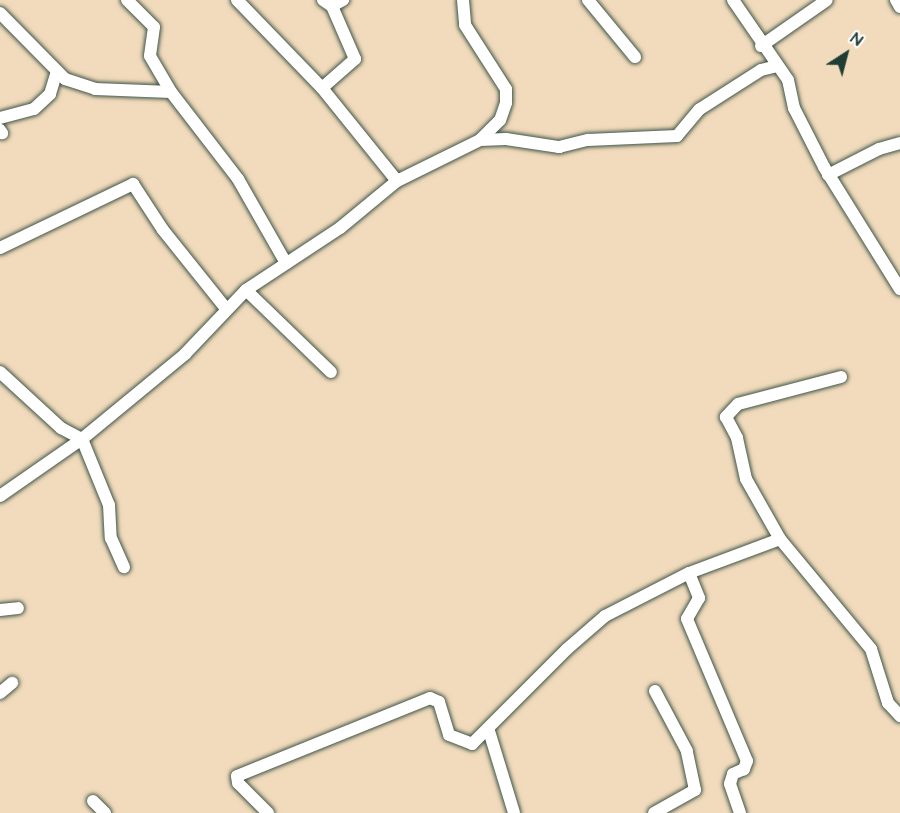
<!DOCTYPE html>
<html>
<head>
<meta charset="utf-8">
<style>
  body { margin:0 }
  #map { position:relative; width:900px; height:813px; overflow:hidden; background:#f2dbbc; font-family:"Architects Daughter",sans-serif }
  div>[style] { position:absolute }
  .roads { filter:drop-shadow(0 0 2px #3f5548) drop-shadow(0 0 2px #3f5548) }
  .minor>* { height:12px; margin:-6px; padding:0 6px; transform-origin:6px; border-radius:6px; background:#fff }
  span { translate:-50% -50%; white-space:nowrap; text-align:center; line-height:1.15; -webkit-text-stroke:4.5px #fff; paint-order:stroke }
  .north { position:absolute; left:816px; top:24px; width:60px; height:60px; -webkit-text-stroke:4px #fff; paint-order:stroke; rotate:36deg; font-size:16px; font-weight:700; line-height:24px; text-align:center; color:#1f3d34 }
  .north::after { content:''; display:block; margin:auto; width:21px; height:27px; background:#1f3d34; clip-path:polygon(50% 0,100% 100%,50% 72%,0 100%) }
</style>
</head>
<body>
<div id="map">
  <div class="roads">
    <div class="minor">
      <i style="left:127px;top:0;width:38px;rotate:45deg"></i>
      <i style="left:154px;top:27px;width:29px;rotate:98deg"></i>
      <i style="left:150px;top:56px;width:42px;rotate:59.7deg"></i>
      <i style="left:171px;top:92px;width:110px;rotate:52.4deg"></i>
      <i style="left:238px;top:179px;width:97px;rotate:60.3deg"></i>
      <i style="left:237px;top:0;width:122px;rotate:46deg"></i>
      <i style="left:322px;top:88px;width:119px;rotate:51.1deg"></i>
      <i style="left:323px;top:0;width:11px;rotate:34deg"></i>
      <i style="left:332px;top:6px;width:13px;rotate:-29deg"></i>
      <i style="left:463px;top:0;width:25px;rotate:85deg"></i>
      <i style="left:465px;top:25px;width:76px;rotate:57.4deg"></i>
      <i style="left:506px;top:89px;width:14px;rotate:90deg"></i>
      <i style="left:506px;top:103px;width:18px;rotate:109deg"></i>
      <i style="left:500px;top:120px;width:28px;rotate:135deg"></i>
      <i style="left:588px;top:0;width:74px;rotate:50.5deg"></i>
      <i style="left:733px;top:0;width:97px;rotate:55.5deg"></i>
      <i style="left:788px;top:80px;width:29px;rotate:78deg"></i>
      <i style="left:794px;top:108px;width:66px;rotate:63deg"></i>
      <i style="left:824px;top:167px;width:144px;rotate:58.1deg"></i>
      <i style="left:896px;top:0;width:8px;rotate:60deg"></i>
      <i style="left:0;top:13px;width:93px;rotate:45.4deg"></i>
      <i style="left:65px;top:79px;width:32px;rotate:18deg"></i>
      <i style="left:95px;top:89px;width:76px;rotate:2.3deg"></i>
      <i style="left:761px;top:46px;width:80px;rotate:-34.9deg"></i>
      <i style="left:322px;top:88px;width:44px;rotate:-41.3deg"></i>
      <i style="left:355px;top:59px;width:58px;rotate:-113.5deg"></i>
      <i style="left:0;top:118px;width:35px;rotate:-15deg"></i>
      <i style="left:34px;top:109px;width:22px;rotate:-43deg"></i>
      <i style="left:50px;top:94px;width:24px;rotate:-73deg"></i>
      <i style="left:0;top:130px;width:4px;rotate:56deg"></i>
      <i style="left:828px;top:175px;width:57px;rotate:-27deg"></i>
      <i style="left:879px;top:149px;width:22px;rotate:-16deg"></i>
      <i style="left:0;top:248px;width:148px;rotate:-25.7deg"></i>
      <i style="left:133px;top:184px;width:55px;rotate:56.9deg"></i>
      <i style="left:163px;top:230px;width:102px;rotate:51.3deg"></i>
      <i style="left:246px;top:290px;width:118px;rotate:44deg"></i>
      <i style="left:0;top:372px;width:83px;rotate:42.6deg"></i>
      <i style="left:61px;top:428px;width:24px;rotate:28deg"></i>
      <i style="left:82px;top:439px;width:71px;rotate:67.8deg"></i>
      <i style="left:109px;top:505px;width:33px;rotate:87deg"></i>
      <i style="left:111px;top:538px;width:32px;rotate:66deg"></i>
      <i style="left:841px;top:377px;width:106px;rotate:165.3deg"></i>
      <i style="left:738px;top:404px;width:18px;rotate:133deg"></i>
      <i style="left:726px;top:417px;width:24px;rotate:62deg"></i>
      <i style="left:737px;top:438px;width:42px;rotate:77.6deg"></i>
      <i style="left:746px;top:479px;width:69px;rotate:60.5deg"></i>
      <i style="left:780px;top:539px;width:143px;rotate:50.4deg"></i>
      <i style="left:871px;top:649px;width:57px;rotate:72.5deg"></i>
      <i style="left:888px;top:703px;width:18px;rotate:47deg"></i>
      <i style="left:0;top:496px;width:100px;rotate:-34.8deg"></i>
      <i style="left:82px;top:439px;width:134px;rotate:-39.5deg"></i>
      <i style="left:185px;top:354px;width:88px;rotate:-46.4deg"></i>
      <i style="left:246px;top:290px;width:113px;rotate:-33.4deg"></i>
      <i style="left:340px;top:228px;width:74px;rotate:-39.5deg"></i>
      <i style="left:397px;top:181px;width:93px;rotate:-26.3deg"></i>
      <i style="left:480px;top:140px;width:26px;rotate:-2deg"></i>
      <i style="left:506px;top:139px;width:54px;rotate:8.6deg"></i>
      <i style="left:559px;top:147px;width:30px;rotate:-14deg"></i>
      <i style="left:588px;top:140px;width:89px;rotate:-2.6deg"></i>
      <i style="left:677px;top:136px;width:35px;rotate:-50deg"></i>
      <i style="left:700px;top:109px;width:72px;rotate:-32.6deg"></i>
      <i style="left:761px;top:70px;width:16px;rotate:-14deg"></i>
      <i style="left:689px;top:573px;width:27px;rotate:68deg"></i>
      <i style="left:699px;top:598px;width:24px;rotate:120deg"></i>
      <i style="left:687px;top:619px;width:154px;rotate:67.1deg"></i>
      <i style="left:747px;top:761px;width:9px;rotate:111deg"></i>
      <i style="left:744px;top:769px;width:12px;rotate:156deg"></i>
      <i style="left:733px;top:774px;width:10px;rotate:107deg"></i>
      <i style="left:730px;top:784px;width:31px;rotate:71deg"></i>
      <i style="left:0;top:610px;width:18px;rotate:-6deg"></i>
      <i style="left:0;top:693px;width:16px;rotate:-40deg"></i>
      <i style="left:489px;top:731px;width:86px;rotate:73deg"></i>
      <i style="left:93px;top:801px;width:17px;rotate:45deg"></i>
      <i style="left:268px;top:813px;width:42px;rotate:-135deg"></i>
      <i style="left:238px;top:783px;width:7px;rotate:-98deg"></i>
      <i style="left:237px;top:776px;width:208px;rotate:-22deg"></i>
      <i style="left:430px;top:698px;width:10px;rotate:24deg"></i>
      <i style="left:439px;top:702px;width:34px;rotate:73deg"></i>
      <i style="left:449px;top:735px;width:25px;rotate:21deg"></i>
      <i style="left:472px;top:744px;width:134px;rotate:-45deg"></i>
      <i style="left:567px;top:649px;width:50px;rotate:-41deg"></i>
      <i style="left:605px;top:616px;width:94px;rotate:-27.1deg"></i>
      <i style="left:689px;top:573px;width:97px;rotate:-20.5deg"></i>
      <i style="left:654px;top:813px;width:47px;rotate:-29.3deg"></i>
      <i style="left:695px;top:790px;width:40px;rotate:-102deg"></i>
      <i style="left:687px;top:751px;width:68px;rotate:-118.1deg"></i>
    </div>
  </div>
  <div class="north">N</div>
</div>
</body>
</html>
